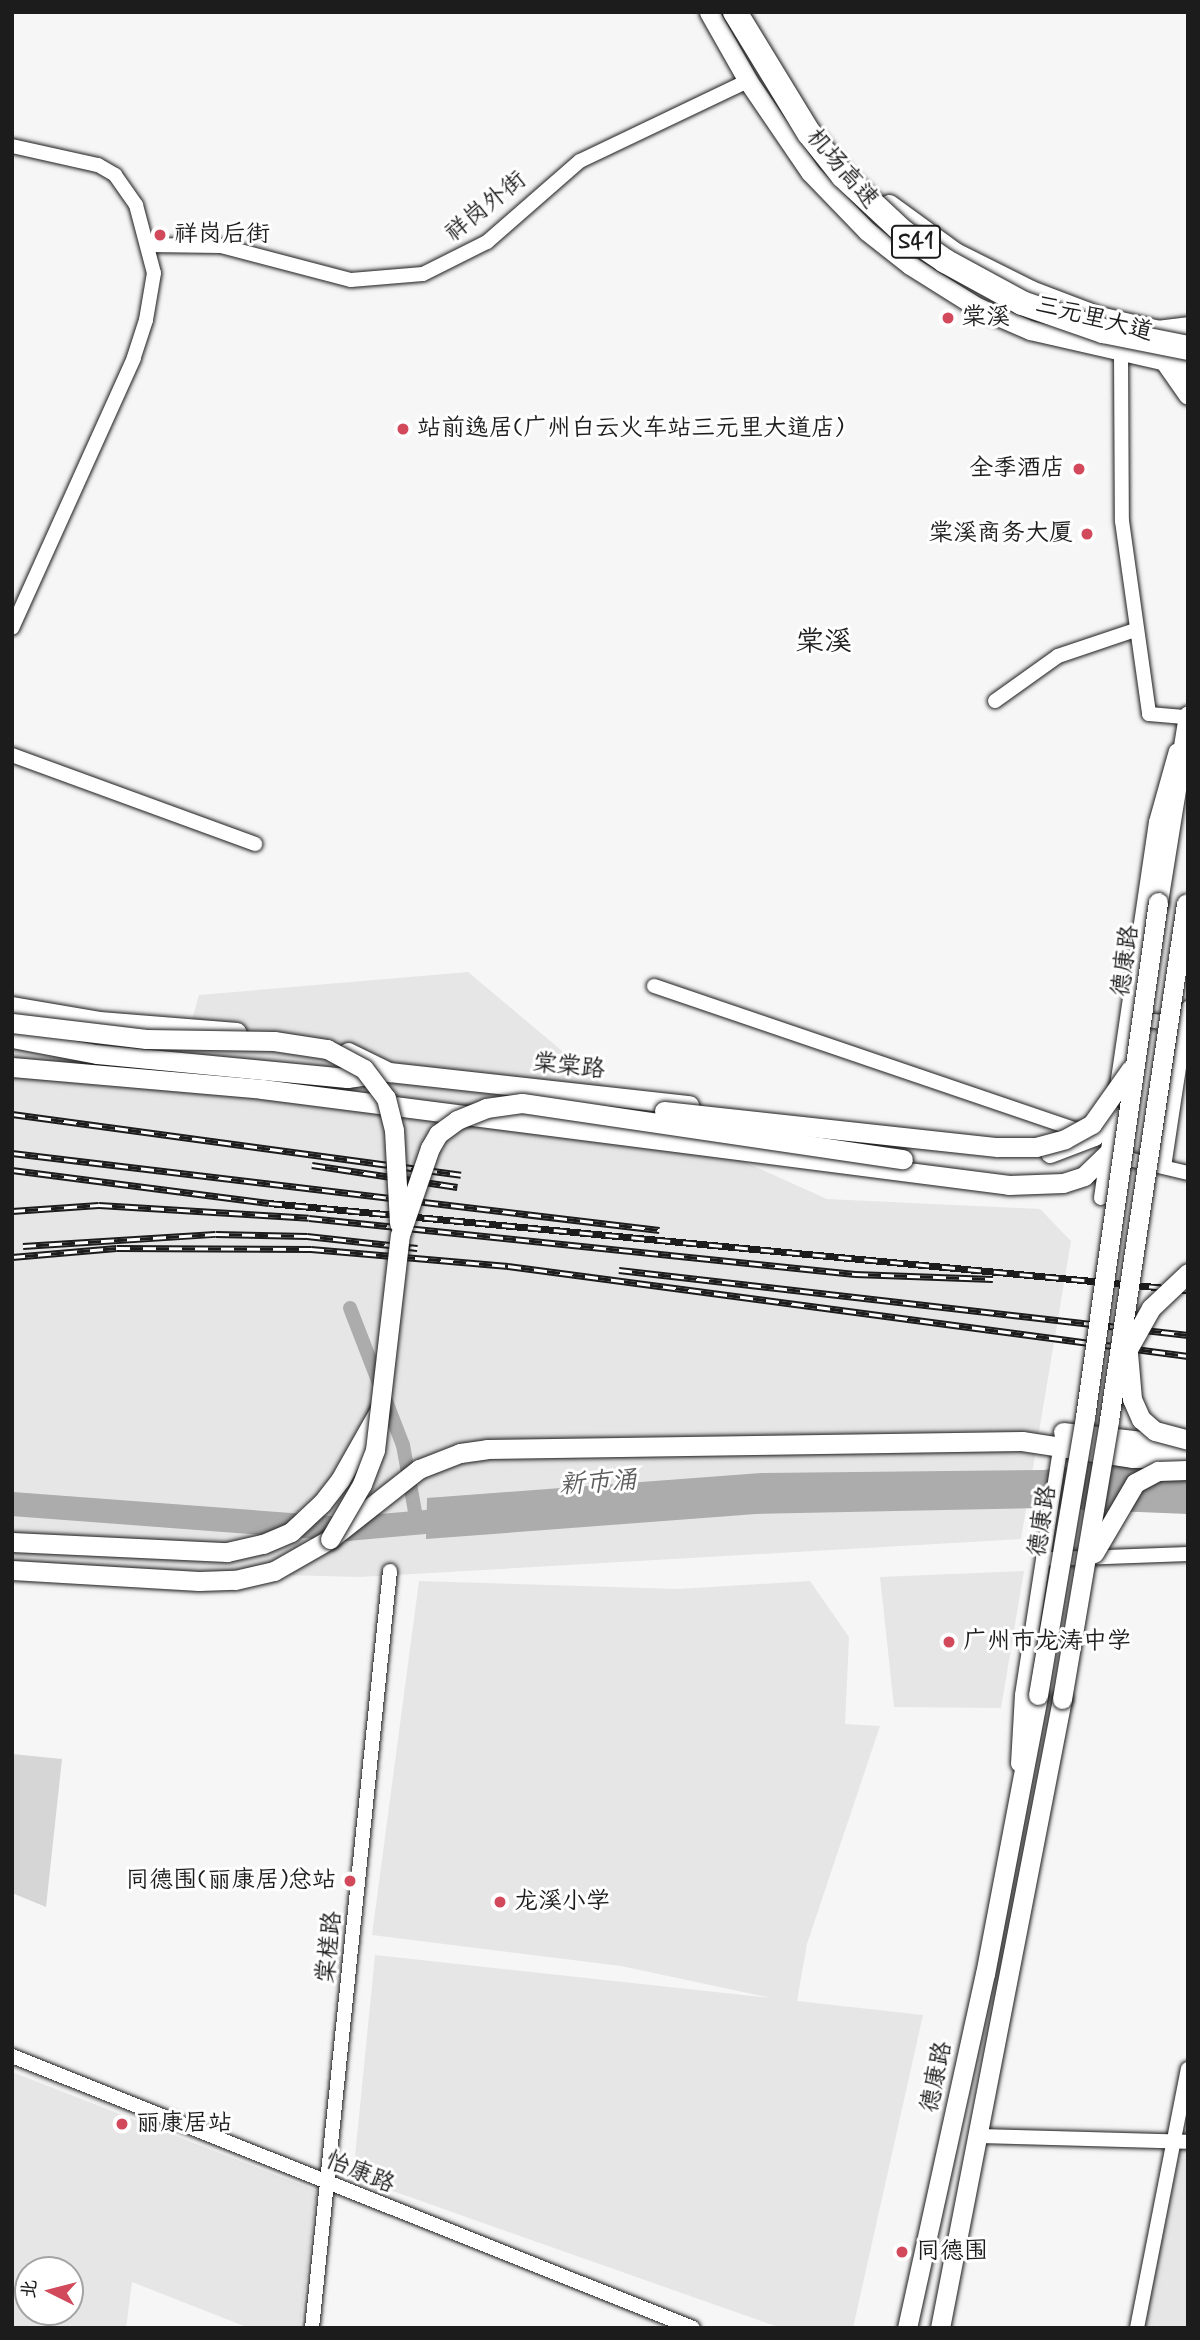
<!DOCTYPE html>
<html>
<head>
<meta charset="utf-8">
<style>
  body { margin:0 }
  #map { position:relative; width:1200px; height:2340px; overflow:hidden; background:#f6f6f6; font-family:Mynerve,"LXGW WenKai TC",sans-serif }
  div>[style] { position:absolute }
  .built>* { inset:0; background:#e6e6e6 }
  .green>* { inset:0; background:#d6d6d6 }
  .water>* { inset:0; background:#acacac }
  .canal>* { height:14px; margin:-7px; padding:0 7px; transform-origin:7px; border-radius:7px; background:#acacac }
  .river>* { height:24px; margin:-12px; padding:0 12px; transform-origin:12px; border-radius:12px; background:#acacac }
  .roads { filter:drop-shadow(0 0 2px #1c1c1c) drop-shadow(0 0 2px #1c1c1c) }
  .street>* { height:14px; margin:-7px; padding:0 7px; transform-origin:7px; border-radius:7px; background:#fff }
  .secondary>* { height:19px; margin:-9.5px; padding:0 9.5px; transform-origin:9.5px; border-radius:9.5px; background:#fff }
  .rail>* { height:7px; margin-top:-3.5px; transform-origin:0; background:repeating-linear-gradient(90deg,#fff 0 13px,#1c1c1c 0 26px); box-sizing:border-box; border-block:2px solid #1c1c1c }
  .bridges { filter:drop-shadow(0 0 2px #1c1c1c) drop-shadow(0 0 2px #1c1c1c) }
  .secondary-bridge>* { height:19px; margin:-9.5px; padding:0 9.5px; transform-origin:9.5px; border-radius:9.5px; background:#fff }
  .highway-bridge>* { height:24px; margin:-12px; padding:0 12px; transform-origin:12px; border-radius:12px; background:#fff }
  .dots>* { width:19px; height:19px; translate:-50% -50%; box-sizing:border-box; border:4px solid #fff; border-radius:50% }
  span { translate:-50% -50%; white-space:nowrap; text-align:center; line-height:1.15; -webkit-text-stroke:6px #fff; paint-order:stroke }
  .shield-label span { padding:2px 5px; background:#fff; border:2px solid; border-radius:5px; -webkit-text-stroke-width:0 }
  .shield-label { font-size:23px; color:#1c1c1c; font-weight:700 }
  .street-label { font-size:24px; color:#1c1c1c }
  .poi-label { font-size:24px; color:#1c1c1c }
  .left { translate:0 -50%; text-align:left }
  .right { translate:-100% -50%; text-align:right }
  .water-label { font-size:26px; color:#5d5d5d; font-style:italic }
  .quarter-label { font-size:28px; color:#1c1c1c }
  .frame { position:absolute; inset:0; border:14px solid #1c1c1c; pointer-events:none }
  .north { position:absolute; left:14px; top:2256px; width:70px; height:70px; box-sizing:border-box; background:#fff; border:2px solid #a4a4a4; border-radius:50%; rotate:276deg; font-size:19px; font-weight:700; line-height:28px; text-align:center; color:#1c1c1c }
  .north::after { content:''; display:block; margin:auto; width:24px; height:32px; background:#d1495b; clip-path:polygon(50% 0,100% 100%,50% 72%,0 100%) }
</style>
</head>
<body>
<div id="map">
  <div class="built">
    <i style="clip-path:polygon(468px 972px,636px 1113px,827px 1199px,1040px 1209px,1071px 1241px,1021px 1539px,360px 1577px,12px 1568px,12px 1013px,188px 1034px,199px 995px)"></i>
    <i style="clip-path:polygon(1024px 1571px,1001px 1708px,894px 1707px,880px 1577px)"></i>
    <i style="clip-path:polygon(419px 1581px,678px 1589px,810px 1581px,849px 1637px,845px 1724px,880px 1726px,807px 1944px,797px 2001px,923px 2015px,853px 2328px,781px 2328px,353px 2177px,375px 1955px,771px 1998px,621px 1966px,372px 1935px)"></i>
    <i style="clip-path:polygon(evenodd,12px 2072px,317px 2191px,300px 2328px,249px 2328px,132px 2282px,126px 2328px,12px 2328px,12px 2072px,28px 2270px,70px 2270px,70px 2312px,28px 2312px,28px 2270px)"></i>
    <i style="clip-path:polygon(1188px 2111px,1188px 2328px,1144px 2328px)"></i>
  </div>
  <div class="green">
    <i style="clip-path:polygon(12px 1754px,62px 1759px,46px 1907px,12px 1893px)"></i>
  </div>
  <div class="water">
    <i style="clip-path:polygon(1126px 1460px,1188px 1463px,1188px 1514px,1040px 1508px,756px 1514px,426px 1539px,427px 1498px,761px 1473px,1044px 1470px)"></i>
  </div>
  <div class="canal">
    <i style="left:350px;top:1308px;width:147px;rotate:68.9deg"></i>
    <i style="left:403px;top:1445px;width:79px;rotate:79.8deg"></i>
  </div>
  <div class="river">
    <i style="left:12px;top:1504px;width:336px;rotate:4.3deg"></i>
    <i style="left:347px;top:1529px;width:111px;rotate:-5.1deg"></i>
  </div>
  <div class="roads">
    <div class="street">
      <i style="left:12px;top:146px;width:88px;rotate:12.5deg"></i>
      <i style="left:98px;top:165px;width:20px;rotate:30deg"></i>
      <i style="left:115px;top:175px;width:37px;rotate:55deg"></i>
      <i style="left:136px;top:205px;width:70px;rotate:75.2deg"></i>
      <i style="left:154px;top:273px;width:48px;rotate:99.7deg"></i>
      <i style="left:146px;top:320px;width:40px;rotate:108deg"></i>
      <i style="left:134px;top:358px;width:296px;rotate:114.3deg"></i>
      <i style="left:149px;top:245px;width:72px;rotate:0.8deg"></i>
      <i style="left:221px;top:246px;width:134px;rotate:14.7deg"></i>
      <i style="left:351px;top:280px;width:72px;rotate:-4.8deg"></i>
      <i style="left:423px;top:274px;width:72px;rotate:-26.6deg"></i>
      <i style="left:487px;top:242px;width:123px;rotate:-41.1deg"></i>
      <i style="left:580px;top:161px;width:186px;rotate:-25.5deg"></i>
      <i style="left:1121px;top:353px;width:168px;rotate:89.7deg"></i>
      <i style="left:1122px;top:521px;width:195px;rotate:82deg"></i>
      <i style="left:1149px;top:714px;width:38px;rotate:5deg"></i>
      <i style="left:1187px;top:717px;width:8px;rotate:104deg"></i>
      <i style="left:995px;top:701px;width:77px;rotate:-35.5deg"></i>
      <i style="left:1058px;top:656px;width:81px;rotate:-18.7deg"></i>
      <i style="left:12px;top:755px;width:259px;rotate:20.1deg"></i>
      <i style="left:654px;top:986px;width:455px;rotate:18.8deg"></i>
      <i style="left:1131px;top:1018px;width:46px;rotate:7.4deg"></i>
      <i style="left:1117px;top:1086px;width:267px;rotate:-81.6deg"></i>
      <i style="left:1156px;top:822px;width:74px;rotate:-74.3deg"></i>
      <i style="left:1116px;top:1156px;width:74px;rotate:13.3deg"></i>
      <i style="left:1164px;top:1167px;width:161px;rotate:-81.4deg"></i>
      <i style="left:1101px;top:1198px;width:83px;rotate:-81.7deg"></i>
      <i style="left:1052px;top:1559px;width:136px;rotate:-2.1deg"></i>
      <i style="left:1018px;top:1764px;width:69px;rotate:-86.7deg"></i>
      <i style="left:1022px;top:1695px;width:260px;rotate:-81.2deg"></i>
      <i style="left:12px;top:2056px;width:733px;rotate:21.77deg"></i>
      <i style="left:978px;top:2136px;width:210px;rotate:1.6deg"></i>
      <i style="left:312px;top:2328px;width:761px;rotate:-84.12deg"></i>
      <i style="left:1137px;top:2328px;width:264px;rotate:-78.9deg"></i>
    </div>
    <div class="secondary">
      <i style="left:709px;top:12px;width:79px;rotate:60.5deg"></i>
      <i style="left:748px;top:81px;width:110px;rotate:55.7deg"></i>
      <i style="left:810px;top:172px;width:82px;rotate:46deg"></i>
      <i style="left:867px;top:231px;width:55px;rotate:38.3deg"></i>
      <i style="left:910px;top:265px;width:79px;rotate:32.1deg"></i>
      <i style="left:977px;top:307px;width:58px;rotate:23.5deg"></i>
      <i style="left:1030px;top:330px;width:162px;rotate:12.8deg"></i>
      <i style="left:889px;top:204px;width:82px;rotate:36deg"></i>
      <i style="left:955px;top:252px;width:85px;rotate:26.6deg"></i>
      <i style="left:1031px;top:290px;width:73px;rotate:20.9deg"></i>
      <i style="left:1099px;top:316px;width:66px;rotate:13.2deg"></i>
      <i style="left:1157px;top:330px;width:31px;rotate:-7deg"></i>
      <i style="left:1165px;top:362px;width:40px;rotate:55.1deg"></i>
      <i style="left:1158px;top:902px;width:189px;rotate:-80.9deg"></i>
      <i style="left:12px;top:1006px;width:88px;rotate:9.8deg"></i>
      <i style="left:99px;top:1021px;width:138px;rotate:4.6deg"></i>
      <i style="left:12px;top:1038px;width:86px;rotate:10.7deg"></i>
      <i style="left:97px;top:1054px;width:251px;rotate:5.5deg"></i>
      <i style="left:347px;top:1078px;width:34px;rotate:-8deg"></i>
      <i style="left:348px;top:1052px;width:46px;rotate:26deg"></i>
      <i style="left:389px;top:1072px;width:302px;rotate:6.3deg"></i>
      <i style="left:12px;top:1067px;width:251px;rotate:5deg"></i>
      <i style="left:262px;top:1089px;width:753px;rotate:7.32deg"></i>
      <i style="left:1009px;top:1185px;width:54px;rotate:-2.1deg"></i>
      <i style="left:1063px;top:1183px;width:22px;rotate:-18deg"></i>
      <i style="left:1084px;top:1176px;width:32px;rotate:-44deg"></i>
      <i style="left:1050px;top:1153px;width:47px;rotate:-21.1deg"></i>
      <i style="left:1094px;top:1136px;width:28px;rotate:-48deg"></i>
      <i style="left:1063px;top:1432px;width:126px;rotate:6.4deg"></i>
      <i style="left:12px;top:1542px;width:215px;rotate:2.7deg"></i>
      <i style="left:227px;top:1552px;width:37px;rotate:-13deg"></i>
      <i style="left:263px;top:1544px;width:30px;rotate:-23deg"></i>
      <i style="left:291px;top:1532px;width:42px;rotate:-43.1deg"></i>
      <i style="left:322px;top:1503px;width:29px;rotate:-52deg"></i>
      <i style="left:340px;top:1480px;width:79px;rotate:-60.5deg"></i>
      <i style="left:12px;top:1570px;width:187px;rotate:3.4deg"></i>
      <i style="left:199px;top:1581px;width:36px;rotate:-2deg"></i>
      <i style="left:235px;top:1580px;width:40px;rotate:-13deg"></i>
      <i style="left:274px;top:1571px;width:64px;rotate:-29.7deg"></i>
      <i style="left:330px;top:1539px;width:113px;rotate:-38.2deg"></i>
      <i style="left:419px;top:1469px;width:44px;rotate:-21.3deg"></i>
      <i style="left:460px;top:1453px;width:27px;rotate:-8deg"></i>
      <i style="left:487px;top:1449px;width:535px;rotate:-0.86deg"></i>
      <i style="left:1022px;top:1441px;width:111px;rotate:8.8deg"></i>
      <i style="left:1132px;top:1458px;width:56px"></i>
      <i style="left:907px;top:2328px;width:362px;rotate:-77.6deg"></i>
      <i style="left:985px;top:1974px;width:284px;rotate:-79.2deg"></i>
      <i style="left:940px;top:2328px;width:641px;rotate:-79.02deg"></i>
    </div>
  </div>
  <div class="rail">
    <i style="left:12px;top:1114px;width:453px;rotate:7.7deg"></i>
    <i style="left:12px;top:1153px;width:652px;rotate:6.79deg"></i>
    <i style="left:312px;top:1165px;width:147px;rotate:8.6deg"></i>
    <i style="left:12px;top:1170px;width:259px;rotate:7.3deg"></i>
    <i style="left:269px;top:1203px;width:923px;rotate:5.41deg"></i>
    <i style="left:12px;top:1211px;width:87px;rotate:-3.9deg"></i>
    <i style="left:99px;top:1205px;width:210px;rotate:3.5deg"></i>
    <i style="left:309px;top:1218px;width:549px;rotate:5.86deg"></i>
    <i style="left:855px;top:1274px;width:138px;rotate:2.1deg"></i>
    <i style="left:23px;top:1246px;width:193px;rotate:-3.6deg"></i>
    <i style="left:216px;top:1234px;width:91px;rotate:1.3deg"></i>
    <i style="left:307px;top:1236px;width:111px;rotate:6.2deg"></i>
    <i style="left:12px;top:1257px;width:105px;rotate:-4.9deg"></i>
    <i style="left:117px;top:1248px;width:194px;rotate:0.3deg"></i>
    <i style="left:311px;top:1249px;width:198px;rotate:4.9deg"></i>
    <i style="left:508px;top:1266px;width:686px;rotate:7.54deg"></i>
    <i style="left:619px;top:1270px;width:573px;rotate:6.52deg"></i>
  </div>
  <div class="bridges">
    <div class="secondary-bridge">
      <i style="left:12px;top:1023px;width:135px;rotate:6.8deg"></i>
      <i style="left:146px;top:1039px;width:128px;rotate:0.9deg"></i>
      <i style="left:274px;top:1041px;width:54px;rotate:8.6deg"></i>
      <i style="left:327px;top:1049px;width:42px;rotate:28.4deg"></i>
      <i style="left:364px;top:1069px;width:36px;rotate:53deg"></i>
      <i style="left:386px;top:1098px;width:33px;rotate:76deg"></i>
      <i style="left:394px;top:1130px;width:93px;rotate:86.9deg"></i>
      <i style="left:664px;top:1111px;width:335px;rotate:6.2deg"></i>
      <i style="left:997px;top:1147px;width:39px"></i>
      <i style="left:1036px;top:1147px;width:30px;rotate:-15deg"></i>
      <i style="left:1065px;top:1139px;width:31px;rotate:-29deg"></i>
      <i style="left:1092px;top:1124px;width:67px;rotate:-54.7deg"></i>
      <i style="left:1128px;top:1349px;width:47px;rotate:-60.7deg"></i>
      <i style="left:1151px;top:1308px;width:51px;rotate:-43.4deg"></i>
      <i style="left:1128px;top:1353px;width:46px;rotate:85deg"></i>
      <i style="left:1132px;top:1399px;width:22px;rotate:66deg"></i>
      <i style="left:1141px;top:1419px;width:18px;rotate:41deg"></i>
      <i style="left:1155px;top:1431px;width:34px;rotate:15deg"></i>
      <i style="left:330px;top:1539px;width:64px;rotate:-59.8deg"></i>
      <i style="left:362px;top:1484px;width:36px;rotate:-69deg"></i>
      <i style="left:375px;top:1450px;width:216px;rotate:-83.4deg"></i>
      <i style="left:400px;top:1235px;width:92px;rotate:-71deg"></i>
      <i style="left:430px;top:1148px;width:16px;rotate:-60deg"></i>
      <i style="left:438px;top:1134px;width:24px;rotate:-36deg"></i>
      <i style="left:457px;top:1120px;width:31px;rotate:-22deg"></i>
      <i style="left:486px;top:1108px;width:36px;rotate:-8deg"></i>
      <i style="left:522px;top:1103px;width:385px;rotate:8.4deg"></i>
      <i style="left:1094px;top:1553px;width:81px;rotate:-59.6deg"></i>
      <i style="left:1135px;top:1483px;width:26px;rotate:-28deg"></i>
      <i style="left:1158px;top:1471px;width:29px;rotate:-2deg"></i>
      <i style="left:1038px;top:1695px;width:282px;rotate:-80.4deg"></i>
      <i style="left:1085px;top:1417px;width:520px;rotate:-81.93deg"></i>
      <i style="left:1062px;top:1699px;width:283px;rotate:-80.4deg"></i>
      <i style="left:1109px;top:1420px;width:522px;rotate:-81.51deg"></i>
    </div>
    <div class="highway-bridge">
      <i style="left:735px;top:12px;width:142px;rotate:58.6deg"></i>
      <i style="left:809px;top:133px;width:55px;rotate:51.7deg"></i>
      <i style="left:843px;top:176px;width:82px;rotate:43deg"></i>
      <i style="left:903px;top:232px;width:51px;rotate:34.6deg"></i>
      <i style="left:945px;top:261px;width:88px;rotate:28.6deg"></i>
      <i style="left:1022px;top:303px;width:86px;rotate:19.1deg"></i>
      <i style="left:1103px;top:331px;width:87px;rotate:11.3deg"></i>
    </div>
  </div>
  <div class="dots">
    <i style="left:160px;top:235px;background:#d1495b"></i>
    <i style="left:948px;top:318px;background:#d1495b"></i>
    <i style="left:403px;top:429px;background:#d1495b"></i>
    <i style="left:1079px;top:469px;background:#d1495b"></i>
    <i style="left:1087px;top:534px;background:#d1495b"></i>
    <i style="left:949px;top:1642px;background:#d1495b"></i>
    <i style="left:350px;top:1881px;background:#d1495b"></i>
    <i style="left:500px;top:1902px;background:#d1495b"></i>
    <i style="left:122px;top:2124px;background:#d1495b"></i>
    <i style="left:902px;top:2252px;background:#d1495b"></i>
  </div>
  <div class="shield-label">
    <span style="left:916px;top:242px">S41</span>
  </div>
  <div class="street-label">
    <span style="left:842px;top:169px;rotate:49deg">机场高速</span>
    <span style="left:486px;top:207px;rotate:-39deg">祥岗外街</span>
    <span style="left:1094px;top:319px;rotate:14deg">三元里大道</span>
    <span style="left:1126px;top:961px;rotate:-82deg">德康路</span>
    <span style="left:569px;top:1067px;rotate:6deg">棠棠路</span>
    <span style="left:1043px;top:1521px;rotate:-81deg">德康路</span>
    <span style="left:330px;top:1947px;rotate:-84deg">棠槎路</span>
    <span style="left:937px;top:2077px;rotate:-78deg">德康路</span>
    <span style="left:360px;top:2173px;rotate:22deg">怡康路</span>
  </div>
  <div class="poi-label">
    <span class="left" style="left:174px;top:235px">祥岗后街</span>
    <span class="left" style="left:962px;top:318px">棠溪</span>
    <span class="left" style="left:417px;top:429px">站前逸居(广州白云火车站三元里大道店)</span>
    <span class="right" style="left:1065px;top:469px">全季酒店</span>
    <span class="right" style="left:1073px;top:534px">棠溪商务大厦</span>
    <span class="left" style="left:963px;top:1642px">广州市龙涛中学</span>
    <span class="right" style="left:336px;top:1881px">同德围(丽康居)总站</span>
    <span class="left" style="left:514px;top:1902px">龙溪小学</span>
    <span class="left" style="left:136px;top:2124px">丽康居站</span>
    <span class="left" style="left:916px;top:2252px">同德围</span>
  </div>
  <div class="water-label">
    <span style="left:598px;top:1484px;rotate:-4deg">新市涌</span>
  </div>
  <div class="quarter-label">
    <span style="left:824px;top:643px">棠溪</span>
  </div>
  <div class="frame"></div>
  <div class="north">北</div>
</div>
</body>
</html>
